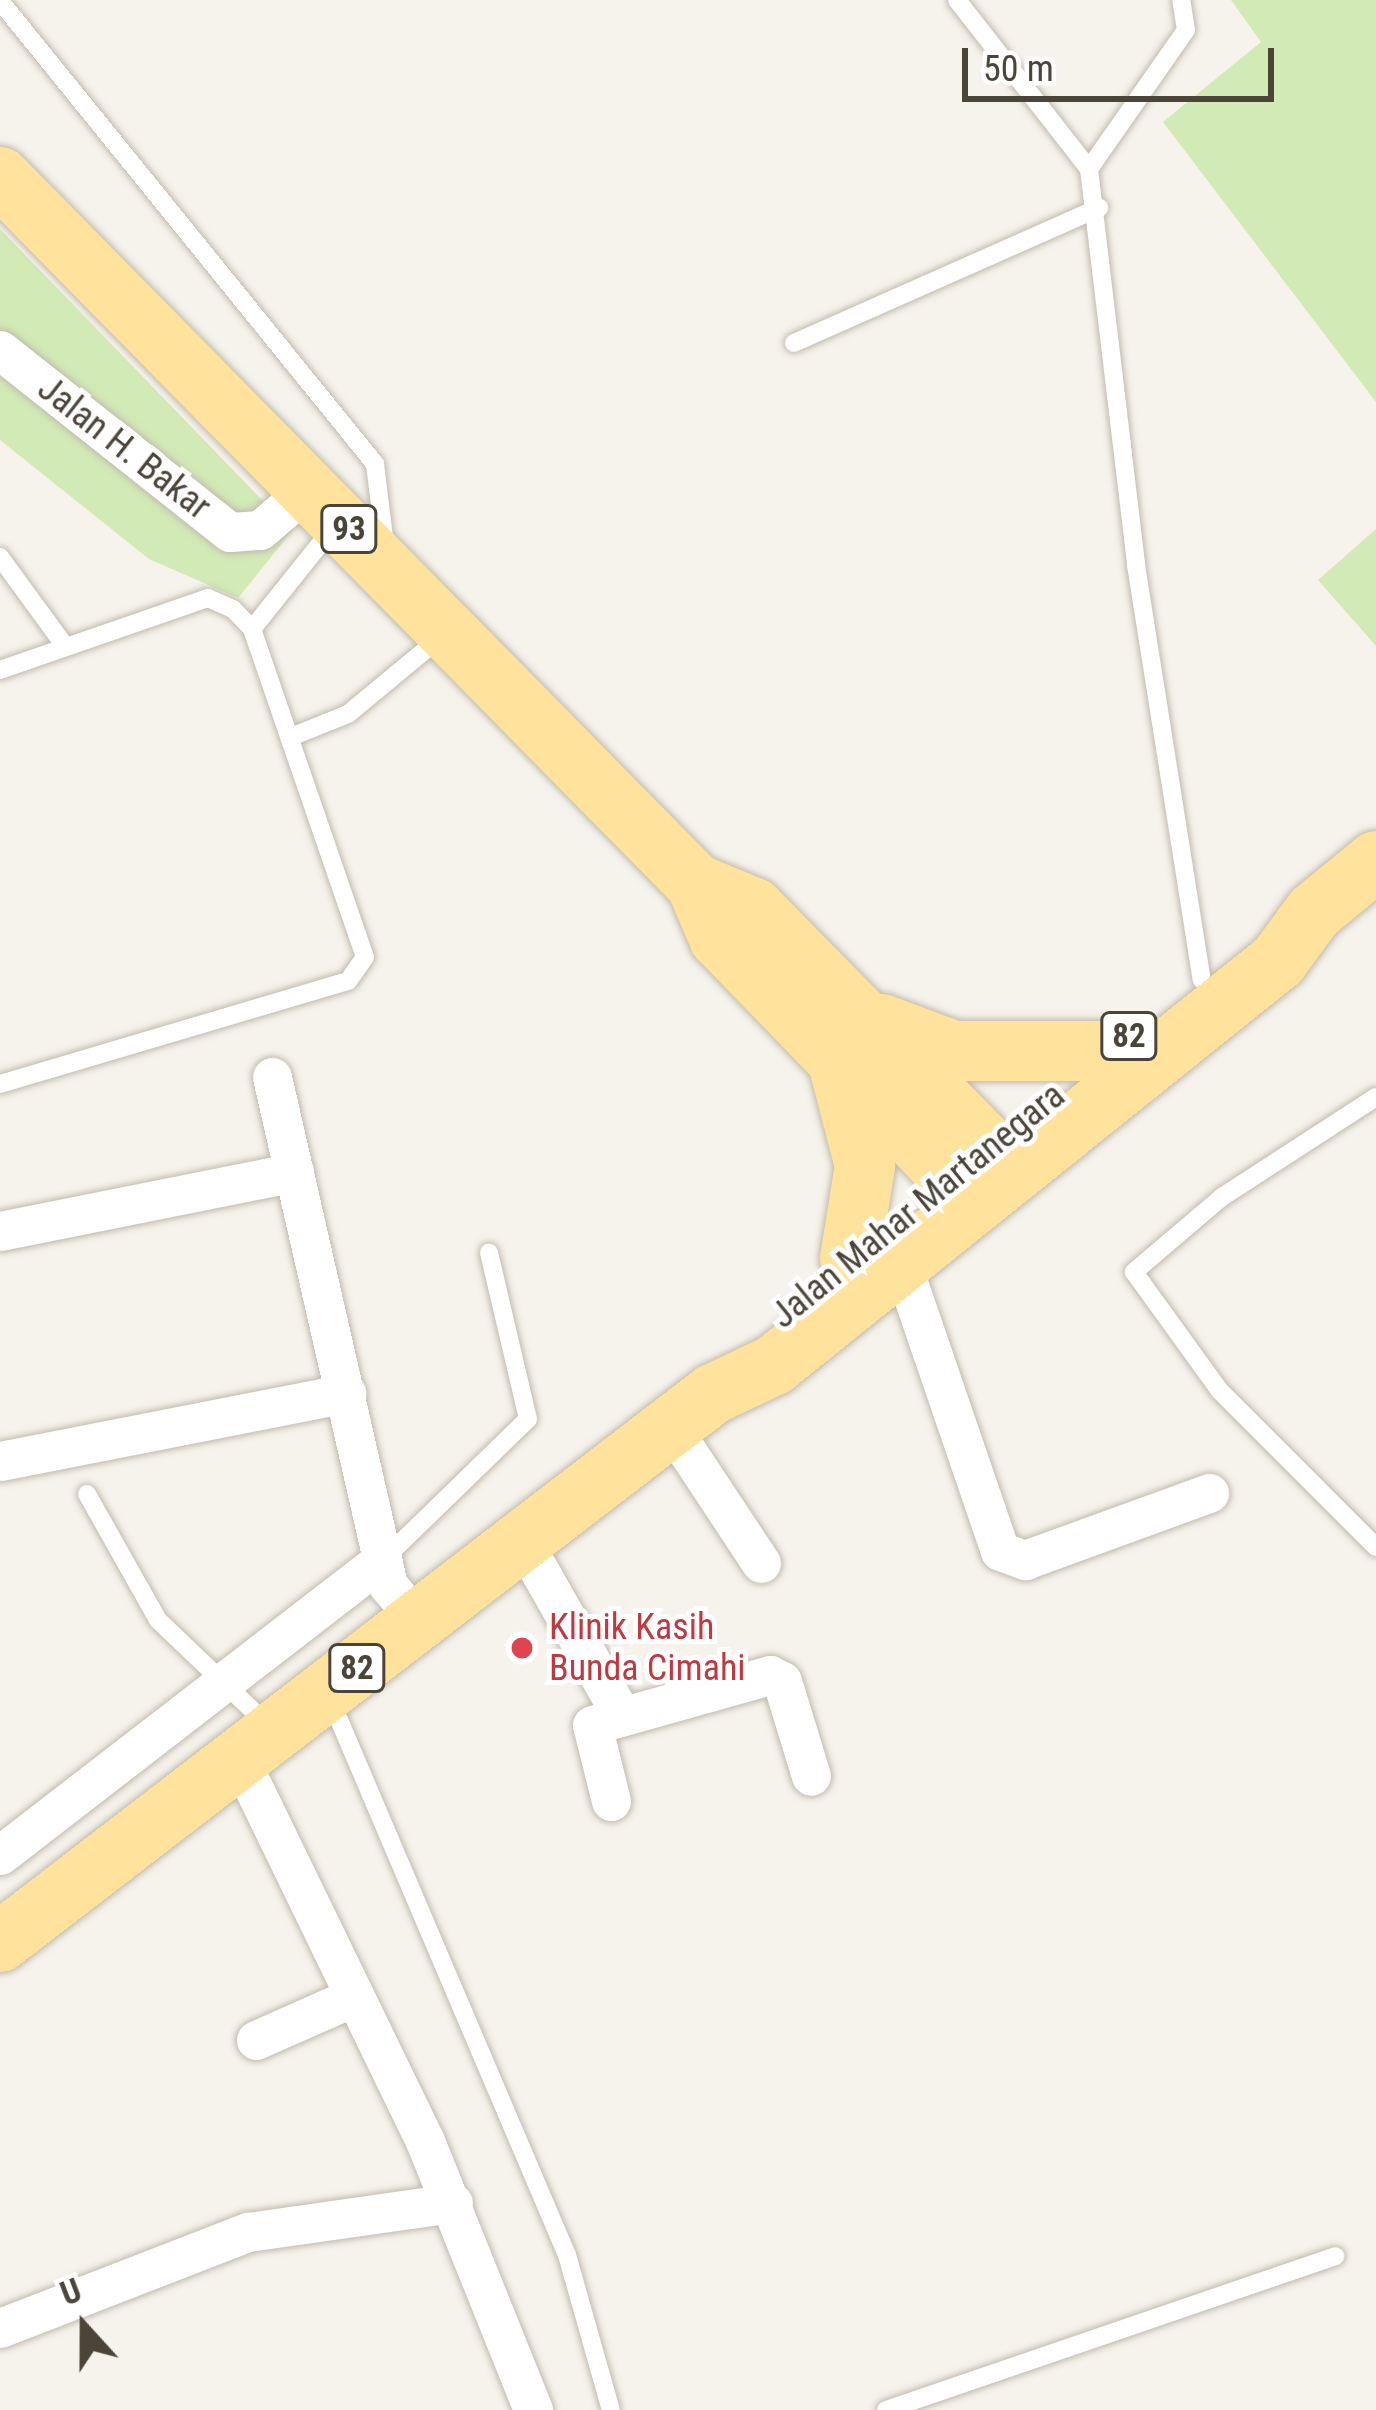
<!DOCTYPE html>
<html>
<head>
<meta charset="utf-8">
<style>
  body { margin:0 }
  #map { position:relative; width:1376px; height:2410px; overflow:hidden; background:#f6f3ec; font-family:"Roboto Condensed",sans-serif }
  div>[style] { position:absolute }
  .green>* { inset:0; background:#d2eab5 }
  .roads { filter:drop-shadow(0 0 3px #c2bbae) drop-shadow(0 0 3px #c2bbae) }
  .lane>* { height:18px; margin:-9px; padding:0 9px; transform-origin:9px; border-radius:9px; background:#fff }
  .street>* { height:39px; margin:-19.5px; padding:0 19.5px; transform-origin:19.5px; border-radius:19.5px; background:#fff }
  .primary>* { height:60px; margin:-30px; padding:0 30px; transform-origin:30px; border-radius:30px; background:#ffe39c }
  .dots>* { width:33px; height:33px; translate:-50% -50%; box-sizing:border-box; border:6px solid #fff; border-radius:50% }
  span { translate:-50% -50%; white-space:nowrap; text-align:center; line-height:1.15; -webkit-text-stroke:10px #fff; paint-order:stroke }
  .shield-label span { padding:3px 9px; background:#fff; border:3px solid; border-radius:9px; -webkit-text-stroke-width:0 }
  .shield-label { font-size:33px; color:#4b4439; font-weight:700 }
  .street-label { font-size:36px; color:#4b4439 }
  .health-label { font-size:36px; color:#be3a42 }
  .left { translate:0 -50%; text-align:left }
  .north { position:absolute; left:24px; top:2266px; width:120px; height:120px; -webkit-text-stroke:9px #fff; paint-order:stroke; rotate:339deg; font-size:33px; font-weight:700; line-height:48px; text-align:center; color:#4b4439 }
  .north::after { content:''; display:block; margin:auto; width:42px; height:54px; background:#4b4439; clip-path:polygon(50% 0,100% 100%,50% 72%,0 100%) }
  .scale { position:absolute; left:962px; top:48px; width:312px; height:54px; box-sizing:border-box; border:6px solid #4b4439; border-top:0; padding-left:15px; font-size:36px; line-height:42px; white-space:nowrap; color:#4b4439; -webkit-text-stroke:9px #fff; paint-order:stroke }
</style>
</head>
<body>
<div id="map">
  <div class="green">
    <i style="clip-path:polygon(1231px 0,1376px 0,1376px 402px,1163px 122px,1261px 42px)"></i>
    <i style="clip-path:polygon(0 229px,292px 531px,238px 598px,149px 559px,0 440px)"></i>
    <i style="clip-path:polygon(1376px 529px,1376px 646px,1318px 580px)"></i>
  </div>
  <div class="roads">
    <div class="lane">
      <i style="left:957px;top:0;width:214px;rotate:52deg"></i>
      <i style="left:1089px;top:169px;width:399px;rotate:83.2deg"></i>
      <i style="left:1136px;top:565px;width:420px;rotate:81deg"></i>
      <i style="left:0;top:1px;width:596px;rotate:50.99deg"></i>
      <i style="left:375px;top:464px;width:82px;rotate:83deg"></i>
      <i style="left:1089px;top:169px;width:169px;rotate:-55.1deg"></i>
      <i style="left:1186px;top:30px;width:30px;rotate:-99deg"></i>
      <i style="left:794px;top:343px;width:334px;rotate:-23.9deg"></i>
      <i style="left:0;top:557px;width:110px;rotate:53.9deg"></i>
      <i style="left:252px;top:629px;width:129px;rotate:-51.3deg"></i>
      <i style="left:0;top:670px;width:220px;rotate:-19.1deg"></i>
      <i style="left:208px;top:598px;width:27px;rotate:24deg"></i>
      <i style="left:233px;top:609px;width:28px;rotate:46deg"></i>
      <i style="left:252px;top:629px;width:347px;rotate:71deg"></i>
      <i style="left:365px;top:957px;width:29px;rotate:125deg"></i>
      <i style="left:348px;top:981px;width:363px;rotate:163.5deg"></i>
      <i style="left:291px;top:737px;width:61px;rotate:-22deg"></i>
      <i style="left:348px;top:714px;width:119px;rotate:-39.6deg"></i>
      <i style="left:1376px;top:1097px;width:184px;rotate:147deg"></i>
      <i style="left:1222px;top:1197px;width:116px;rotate:139.6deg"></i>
      <i style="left:1134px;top:1272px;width:145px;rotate:54.2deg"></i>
      <i style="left:1219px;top:1390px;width:222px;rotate:45deg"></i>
      <i style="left:87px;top:1494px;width:145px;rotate:60.6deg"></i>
      <i style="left:158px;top:1620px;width:155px;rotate:43.7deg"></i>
      <i style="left:385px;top:1558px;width:199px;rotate:-44.2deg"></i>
      <i style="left:528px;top:1419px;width:171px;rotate:-103.2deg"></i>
      <i style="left:331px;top:1701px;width:602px;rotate:66.93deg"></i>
      <i style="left:567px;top:2255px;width:161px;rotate:74.2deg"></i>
      <i style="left:886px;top:2410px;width:475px;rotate:-18.9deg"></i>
    </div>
    <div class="street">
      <i style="left:0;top:350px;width:293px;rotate:38.4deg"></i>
      <i style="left:230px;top:532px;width:30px;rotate:-4deg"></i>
      <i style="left:260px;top:530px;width:65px;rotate:-40.6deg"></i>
      <i style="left:272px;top:1077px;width:521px;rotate:77.14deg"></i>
      <i style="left:388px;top:1585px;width:47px;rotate:50.2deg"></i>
      <i style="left:0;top:1231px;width:300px;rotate:-11.3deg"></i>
      <i style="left:901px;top:1262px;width:305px;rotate:71.1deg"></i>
      <i style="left:1000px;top:1551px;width:27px;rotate:20deg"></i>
      <i style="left:1025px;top:1560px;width:196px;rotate:-20deg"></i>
      <i style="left:671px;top:1427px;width:163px;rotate:56.5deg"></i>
      <i style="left:0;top:1461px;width:353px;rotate:-11.1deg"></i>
      <i style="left:523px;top:1542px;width:200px;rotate:60.4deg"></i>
      <i style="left:239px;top:1758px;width:426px;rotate:64.1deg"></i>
      <i style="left:425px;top:2141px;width:290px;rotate:68.1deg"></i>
      <i style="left:611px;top:1801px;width:78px;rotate:-104deg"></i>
      <i style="left:592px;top:1725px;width:185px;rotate:-15.7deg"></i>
      <i style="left:770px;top:1675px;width:13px;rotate:27deg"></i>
      <i style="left:782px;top:1681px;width:99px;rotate:73deg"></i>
      <i style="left:0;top:1855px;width:481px;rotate:-37.7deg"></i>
      <i style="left:256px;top:2040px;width:106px;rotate:-23.9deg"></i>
      <i style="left:0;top:2328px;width:266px;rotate:-21.2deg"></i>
      <i style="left:248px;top:2232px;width:207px;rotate:-8.1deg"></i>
    </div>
    <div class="primary">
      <i style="left:0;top:177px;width:992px;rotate:45.45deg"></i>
      <i style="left:696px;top:884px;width:59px;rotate:66.9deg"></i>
      <i style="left:719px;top:938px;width:368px;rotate:45.9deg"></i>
      <i style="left:696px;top:884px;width:63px;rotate:22.5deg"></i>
      <i style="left:754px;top:908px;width:370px;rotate:45.5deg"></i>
      <i style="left:882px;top:1024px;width:77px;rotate:20.6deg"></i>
      <i style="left:954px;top:1051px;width:156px"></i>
      <i style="left:839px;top:1066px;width:103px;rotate:75.4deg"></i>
      <i style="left:865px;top:1166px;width:94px;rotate:99.2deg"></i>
      <i style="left:0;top:1942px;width:899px;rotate:-37.55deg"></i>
      <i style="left:713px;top:1394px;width:68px;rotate:-25.4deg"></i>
      <i style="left:774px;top:1365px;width:646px;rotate:-38.72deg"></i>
      <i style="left:1278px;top:961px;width:61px;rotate:-53.7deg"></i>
      <i style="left:1314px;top:912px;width:80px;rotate:-39.4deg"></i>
    </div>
  </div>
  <div class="dots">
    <i style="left:522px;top:1648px;background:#e0444e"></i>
  </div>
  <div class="shield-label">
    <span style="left:349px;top:529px">93</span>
    <span style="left:1129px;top:1036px">82</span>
    <span style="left:357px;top:1668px">82</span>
  </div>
  <div class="street-label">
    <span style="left:124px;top:448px;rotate:38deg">Jalan H. Bakar</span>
    <span style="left:918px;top:1206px;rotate:-39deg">Jalan Mahar Martanegara</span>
  </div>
  <div class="health-label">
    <span class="left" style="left:549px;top:1648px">Klinik Kasih<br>Bunda Cimahi</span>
  </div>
  <div class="north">U</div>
  <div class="scale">50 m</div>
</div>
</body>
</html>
